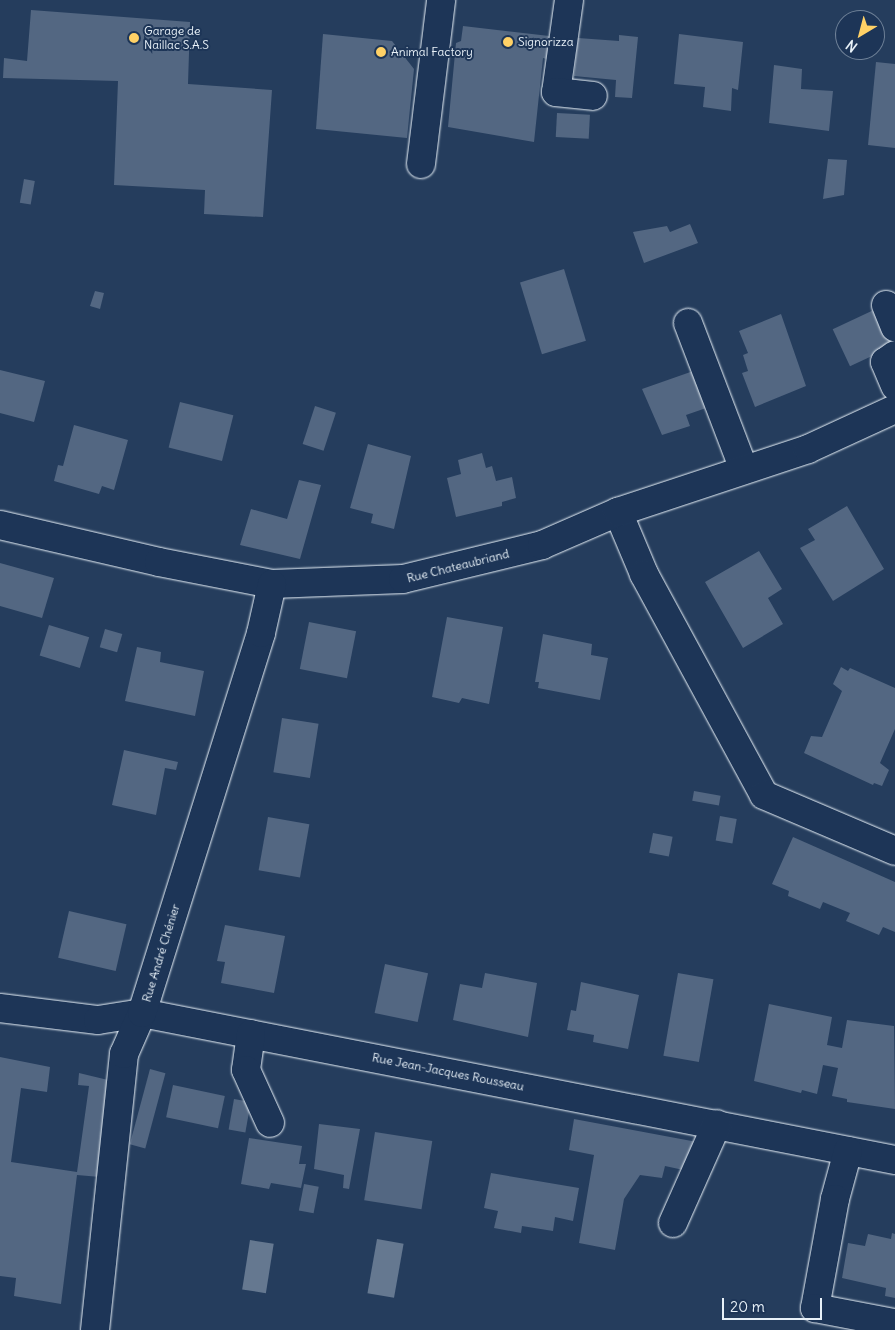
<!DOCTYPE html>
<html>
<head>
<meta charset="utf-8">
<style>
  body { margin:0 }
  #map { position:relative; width:895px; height:1330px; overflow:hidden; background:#253d5d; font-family:Delius,sans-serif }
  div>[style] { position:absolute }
  .water>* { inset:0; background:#657890; transform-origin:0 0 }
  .building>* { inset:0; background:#536782; transform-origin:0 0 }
  .roads { filter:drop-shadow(0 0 1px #e8f1f8) drop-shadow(0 0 1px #e8f1f8) }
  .minor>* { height:28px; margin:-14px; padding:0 14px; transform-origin:14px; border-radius:14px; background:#1d3557 }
  .dots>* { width:14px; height:14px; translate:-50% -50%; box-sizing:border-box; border:2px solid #1d3557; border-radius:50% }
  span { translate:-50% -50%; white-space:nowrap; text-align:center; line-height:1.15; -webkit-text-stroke:4px #1d3557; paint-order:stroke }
  .poi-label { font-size:12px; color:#e8f1f8 }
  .left { translate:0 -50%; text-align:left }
  .street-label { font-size:12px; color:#e8f1f8 }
  .north { position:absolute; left:835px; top:10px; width:50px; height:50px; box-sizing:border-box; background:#1d3557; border:1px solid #6e8097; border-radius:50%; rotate:217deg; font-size:14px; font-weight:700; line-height:20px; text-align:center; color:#e8f1f8 }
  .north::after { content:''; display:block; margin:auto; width:18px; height:22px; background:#ffd166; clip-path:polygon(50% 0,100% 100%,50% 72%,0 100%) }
  .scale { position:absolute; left:722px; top:1298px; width:100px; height:22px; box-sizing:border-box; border:2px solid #e8f1f8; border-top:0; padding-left:6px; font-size:15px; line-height:18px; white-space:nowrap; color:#e8f1f8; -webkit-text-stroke:4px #1d3557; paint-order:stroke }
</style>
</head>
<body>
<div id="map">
  <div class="water">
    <i style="left:377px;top:1239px;width:27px;height:55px;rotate:10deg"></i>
    <i style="left:250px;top:1240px;width:24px;height:50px;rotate:9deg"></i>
  </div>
  <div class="building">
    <i style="clip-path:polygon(31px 10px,190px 22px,188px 84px,272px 90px,263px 217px,204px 214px,205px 190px,114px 185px,118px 81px,3px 78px,4px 58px,27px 61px)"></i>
    <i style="clip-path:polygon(463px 26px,558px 37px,555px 61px,543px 58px,534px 142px,448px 127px,456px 43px,461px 41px)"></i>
    <i style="clip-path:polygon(323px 34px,392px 41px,414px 69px,407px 138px,316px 129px)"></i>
    <i style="clip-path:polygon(679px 34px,743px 42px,738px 90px,732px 88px,731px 111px,703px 107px,705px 87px,674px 84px)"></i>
    <i style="clip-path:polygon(619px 35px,638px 37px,632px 98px,615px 97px,616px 80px,574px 76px,578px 38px,619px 41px)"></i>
    <i style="clip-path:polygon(876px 62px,895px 64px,895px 148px,868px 145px)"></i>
    <i style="clip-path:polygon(774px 65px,802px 69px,801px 89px,833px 91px,829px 131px,769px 123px)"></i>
    <i style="left:557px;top:113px;width:33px;height:24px;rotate:3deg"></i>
    <i style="clip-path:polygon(828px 159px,847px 160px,844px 195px,823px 199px)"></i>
    <i style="left:24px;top:179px;width:11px;height:24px;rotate:10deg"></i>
    <i style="clip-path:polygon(690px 224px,698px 243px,644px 263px,633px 232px,667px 226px,670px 232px)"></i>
    <i style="left:564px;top:269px;width:75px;height:46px;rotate:73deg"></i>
    <i style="clip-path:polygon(95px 291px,104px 293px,100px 309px,90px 306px)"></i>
    <i style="left:878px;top:308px;width:41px;height:50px;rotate:65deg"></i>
    <i style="clip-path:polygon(781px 314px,806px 386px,755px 407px,742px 373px,748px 371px,743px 355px,748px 353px,739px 331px)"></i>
    <i style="clip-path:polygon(699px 369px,712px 406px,686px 415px,690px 426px,662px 435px,642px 389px)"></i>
    <i style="clip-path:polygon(0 370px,45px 381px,34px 422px,0 413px)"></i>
    <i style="left:180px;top:402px;width:55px;height:47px;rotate:14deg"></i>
    <i style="left:315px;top:406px;width:22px;height:40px;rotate:18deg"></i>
    <i style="clip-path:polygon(74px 425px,128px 440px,114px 490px,102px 486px,99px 494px,54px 481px,58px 465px,63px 466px)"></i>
    <i style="clip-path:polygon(368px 444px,411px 456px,394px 529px,371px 523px,373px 514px,350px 508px)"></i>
    <i style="clip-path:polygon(482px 453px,486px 468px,492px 466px,496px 481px,512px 477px,516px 498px,502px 502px,502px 506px,456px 517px,447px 478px,461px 474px,458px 460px)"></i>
    <i style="clip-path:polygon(299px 480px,321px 485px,300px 559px,240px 545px,251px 509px,287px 519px)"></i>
    <i style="clip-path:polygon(847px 506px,884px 569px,833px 601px,800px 548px,815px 540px,808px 529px)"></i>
    <i style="clip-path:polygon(759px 551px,782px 589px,768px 598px,783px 624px,743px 648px,705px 582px)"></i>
    <i style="clip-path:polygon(0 563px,54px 578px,42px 618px,0 606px)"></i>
    <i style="clip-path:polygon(447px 617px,503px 627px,489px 704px,462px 698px,459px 703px,432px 697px)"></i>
    <i style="left:309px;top:622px;width:48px;height:48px;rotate:11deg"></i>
    <i style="left:49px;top:625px;width:42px;height:32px;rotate:17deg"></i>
    <i style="left:105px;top:629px;width:18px;height:19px;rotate:16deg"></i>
    <i style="clip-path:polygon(543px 634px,592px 644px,591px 655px,608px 658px,600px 700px,538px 688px,539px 682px,535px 682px)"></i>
    <i style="clip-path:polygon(137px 647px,161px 652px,160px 662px,204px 671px,195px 716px,125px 701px)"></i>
    <i style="clip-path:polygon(841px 667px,848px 671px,850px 668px,895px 688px,895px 729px,880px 763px,889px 770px,882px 786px,874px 783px,873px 785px,804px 753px,811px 736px,822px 737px,842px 691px,833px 684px)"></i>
    <i style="left:282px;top:718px;width:37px;height:55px;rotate:9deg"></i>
    <i style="clip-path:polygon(124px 750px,178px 762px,176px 770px,165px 768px,156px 815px,112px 805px)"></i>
    <i style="left:694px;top:791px;width:27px;height:10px;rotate:10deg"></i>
    <i style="left:720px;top:816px;width:17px;height:25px;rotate:10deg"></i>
    <i style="left:268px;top:817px;width:42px;height:54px;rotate:10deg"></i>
    <i style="left:653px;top:833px;width:20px;height:20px;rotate:11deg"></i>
    <i style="clip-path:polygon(793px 837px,895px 882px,895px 932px,883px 927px,879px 935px,846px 921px,850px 913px,823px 902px,820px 909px,788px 896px,789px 891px,772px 884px)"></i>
    <i style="left:69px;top:911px;width:59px;height:48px;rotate:13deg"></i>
    <i style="clip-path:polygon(225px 925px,285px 936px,274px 993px,221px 983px,225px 962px,217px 961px)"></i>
    <i style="left:385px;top:964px;width:44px;height:50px;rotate:12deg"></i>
    <i style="clip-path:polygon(485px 973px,537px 983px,528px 1037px,453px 1020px,460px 984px,482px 988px)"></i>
    <i style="left:678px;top:973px;width:36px;height:84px;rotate:10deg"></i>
    <i style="clip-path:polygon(581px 982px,639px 995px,628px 1049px,593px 1042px,594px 1035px,567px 1030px,571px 1010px,576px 1011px)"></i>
    <i style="clip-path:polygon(769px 1004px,832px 1017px,827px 1045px,842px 1048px,847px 1020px,894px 1026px,895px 1109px,847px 1102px,847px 1099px,832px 1096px,838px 1068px,823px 1065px,817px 1094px,802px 1090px,801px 1093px,754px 1081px)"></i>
    <i style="clip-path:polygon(0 1057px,50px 1067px,47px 1092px,21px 1088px,11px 1162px,77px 1172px,89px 1086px,78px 1085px,79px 1073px,108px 1080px,100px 1177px,77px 1175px,61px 1304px,14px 1296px,16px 1278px,0 1276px)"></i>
    <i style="left:150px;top:1069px;width:16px;height:78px;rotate:15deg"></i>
    <i style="left:173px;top:1085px;width:53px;height:33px;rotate:12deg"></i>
    <i style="left:234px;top:1099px;width:17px;height:31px;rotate:10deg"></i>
    <i style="clip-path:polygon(574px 1119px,697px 1142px,688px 1171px,665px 1166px,662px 1178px,640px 1175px,624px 1199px,615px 1250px,579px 1243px,594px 1155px,569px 1150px)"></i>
    <i style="clip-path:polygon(319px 1124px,360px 1129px,349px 1189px,343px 1188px,344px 1175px,314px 1169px)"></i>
    <i style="left:375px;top:1132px;width:58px;height:69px;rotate:9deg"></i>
    <i style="clip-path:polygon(249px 1138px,302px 1146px,299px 1164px,306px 1164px,301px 1188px,271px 1183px,269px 1189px,241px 1184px)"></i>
    <i style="clip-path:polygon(491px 1173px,579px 1188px,573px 1221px,555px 1217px,553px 1231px,522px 1226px,521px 1233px,494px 1228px,498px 1211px,484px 1208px)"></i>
    <i style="left:304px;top:1184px;width:15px;height:27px;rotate:11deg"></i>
    <i style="clip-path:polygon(892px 1233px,895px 1234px,895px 1298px,885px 1296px,886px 1288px,842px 1278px,848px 1243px,865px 1246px,868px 1234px,891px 1239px)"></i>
  </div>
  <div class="roads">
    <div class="minor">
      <i style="left:569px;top:0;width:93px;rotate:98deg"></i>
      <i style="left:556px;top:92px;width:37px;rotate:6deg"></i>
      <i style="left:421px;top:164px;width:165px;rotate:-83deg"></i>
      <i style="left:886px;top:305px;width:24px;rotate:68deg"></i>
      <i style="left:688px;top:323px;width:157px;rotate:69.1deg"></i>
      <i style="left:895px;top:355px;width:12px;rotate:145deg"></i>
      <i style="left:885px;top:362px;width:26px;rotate:67deg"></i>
      <i style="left:618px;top:512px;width:67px;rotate:67.2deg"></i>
      <i style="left:644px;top:574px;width:251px;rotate:61.5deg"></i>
      <i style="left:764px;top:795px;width:142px;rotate:23.1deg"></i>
      <i style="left:0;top:525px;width:163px;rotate:13.1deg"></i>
      <i style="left:159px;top:562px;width:115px;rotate:11deg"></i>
      <i style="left:272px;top:584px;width:131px;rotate:-2.2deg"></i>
      <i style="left:403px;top:579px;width:143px;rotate:-13.7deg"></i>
      <i style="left:542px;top:545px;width:83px;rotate:-23.5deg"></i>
      <i style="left:618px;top:512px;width:200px;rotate:-18.3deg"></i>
      <i style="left:808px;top:449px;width:96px;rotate:-24.7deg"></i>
      <i style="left:0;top:1008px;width:99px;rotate:7deg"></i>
      <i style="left:98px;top:1020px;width:45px;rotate:-9deg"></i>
      <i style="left:142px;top:1013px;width:767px;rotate:11.05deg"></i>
      <i style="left:251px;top:1034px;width:36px;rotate:98deg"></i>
      <i style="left:246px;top:1070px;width:58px;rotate:65.6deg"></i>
      <i style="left:848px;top:1151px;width:50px;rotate:105.2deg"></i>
      <i style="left:835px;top:1199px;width:111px;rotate:100.4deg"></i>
      <i style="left:815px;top:1308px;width:80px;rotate:10.8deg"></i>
      <i style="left:673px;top:1223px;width:108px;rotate:-66deg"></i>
      <i style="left:95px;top:1330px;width:278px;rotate:-84deg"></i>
      <i style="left:124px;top:1054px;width:45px;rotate:-66.3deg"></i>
      <i style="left:142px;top:1013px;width:398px;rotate:-72.6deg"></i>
      <i style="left:261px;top:633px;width:50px;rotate:-77.3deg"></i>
    </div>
  </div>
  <div class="dots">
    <i style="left:134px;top:38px;background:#ffd166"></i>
    <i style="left:508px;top:42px;background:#ffd166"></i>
    <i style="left:381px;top:52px;background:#ffd166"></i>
  </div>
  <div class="poi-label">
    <span class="left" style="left:144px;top:38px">Garage de<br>Naillac S.A.S</span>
    <span class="left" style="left:518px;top:42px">Signorizza</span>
    <span class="left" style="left:391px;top:52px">Animal Factory</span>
  </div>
  <div class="street-label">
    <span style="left:458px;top:566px;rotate:-14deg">Rue Chateaubriand</span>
    <span style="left:161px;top:953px;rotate:-73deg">Rue André Chénier</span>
    <span style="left:448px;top:1072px;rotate:11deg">Rue Jean-Jacques Rousseau</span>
  </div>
  <div class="north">N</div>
  <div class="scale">20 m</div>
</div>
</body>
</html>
